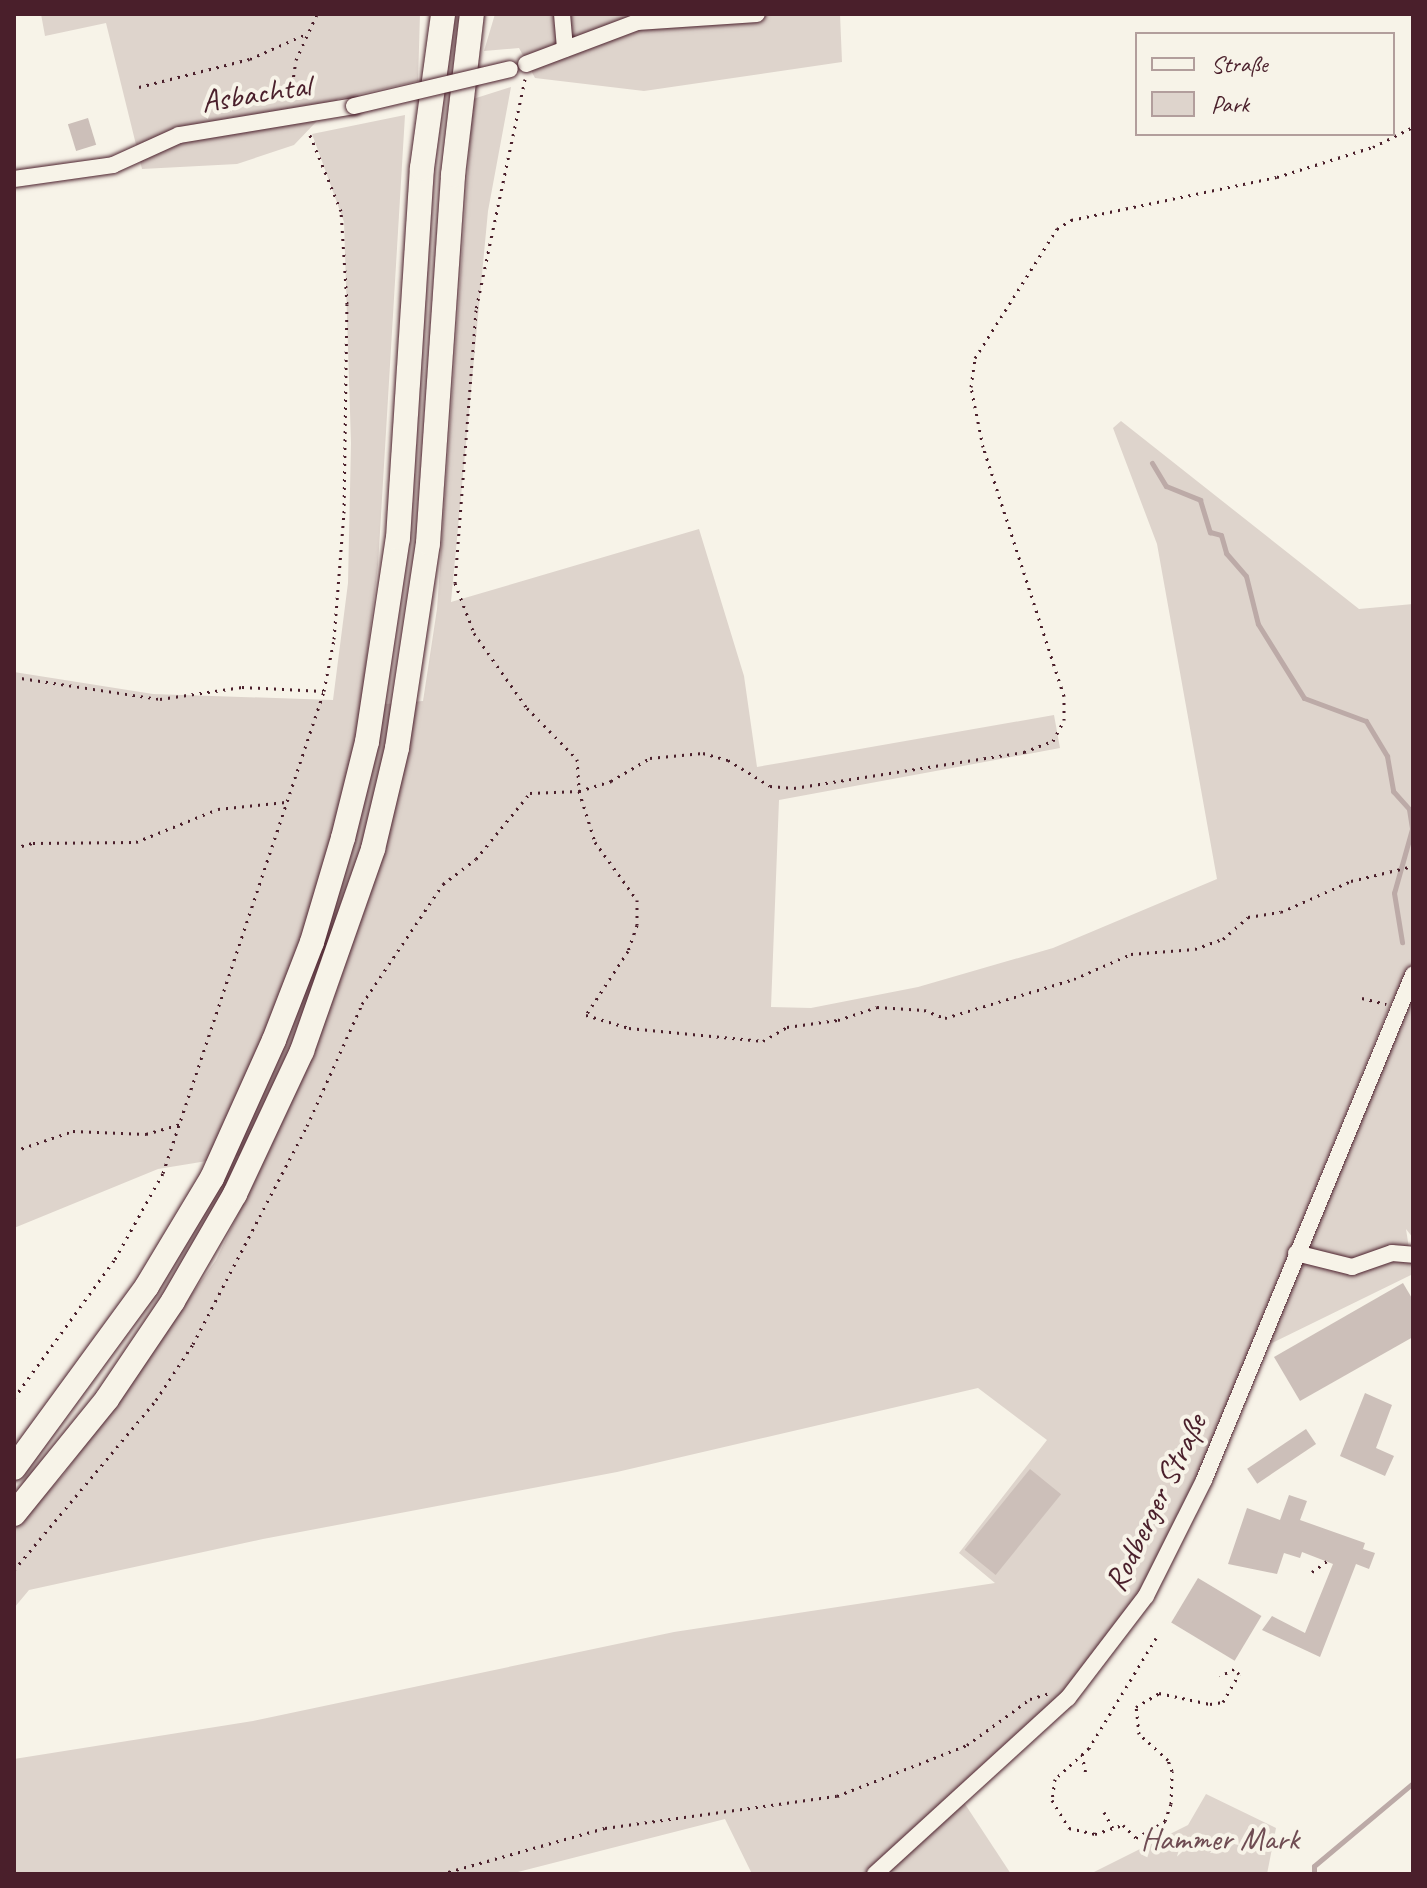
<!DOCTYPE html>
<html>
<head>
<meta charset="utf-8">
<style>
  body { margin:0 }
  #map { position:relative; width:1427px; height:1888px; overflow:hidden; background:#f7f3e8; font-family:Caveat,sans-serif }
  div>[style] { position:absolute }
  .green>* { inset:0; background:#ded4cc }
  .stream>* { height:5px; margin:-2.5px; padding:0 2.5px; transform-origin:2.5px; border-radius:2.5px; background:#bcaaa7 }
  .building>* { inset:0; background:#ccbfb9; transform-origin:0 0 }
  .path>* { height:3px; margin-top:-1.5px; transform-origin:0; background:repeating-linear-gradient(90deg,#4a1f2b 0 2px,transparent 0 8px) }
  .roads { filter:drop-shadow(0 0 2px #4a1f2b) drop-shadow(0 0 2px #4a1f2b) }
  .minor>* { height:16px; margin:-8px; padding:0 8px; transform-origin:8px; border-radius:8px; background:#f7f3e8 }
  .highway>* { height:24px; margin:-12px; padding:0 12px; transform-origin:12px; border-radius:12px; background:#f7f3e8 }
  .bridges { filter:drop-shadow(0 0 2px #4a1f2b) drop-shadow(0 0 2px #4a1f2b) }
  .minor-bridge>* { height:16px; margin:-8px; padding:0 8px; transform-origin:8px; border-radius:8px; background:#f7f3e8 }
  span { translate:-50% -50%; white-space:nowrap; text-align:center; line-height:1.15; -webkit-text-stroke:8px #f7f3e8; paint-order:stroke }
  .street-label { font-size:32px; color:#4a1f2b }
  .park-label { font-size:32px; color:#6f4c53 }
  .frame { position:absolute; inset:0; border:16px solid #4a1f2b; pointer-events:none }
  .legend { position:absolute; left:1135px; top:32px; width:260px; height:104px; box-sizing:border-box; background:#f7f3e8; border:2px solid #b29e9c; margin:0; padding:10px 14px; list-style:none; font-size:24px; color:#4a1f2b }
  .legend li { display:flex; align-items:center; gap:16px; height:40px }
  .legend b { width:40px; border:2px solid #b29e9c }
</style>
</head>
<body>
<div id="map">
  <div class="green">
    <i style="clip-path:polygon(41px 14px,420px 14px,418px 81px,338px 99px,294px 145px,237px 164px,142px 169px,106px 23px,45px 36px)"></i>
    <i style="clip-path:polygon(495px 14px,840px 14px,842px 62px,644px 91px,535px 78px,519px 48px,484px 51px)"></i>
    <i style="clip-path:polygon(511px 87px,488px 211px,451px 602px,699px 529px,744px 676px,757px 767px,1054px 715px,1060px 748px,779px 800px,771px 1007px,811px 1008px,918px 987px,1053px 948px,1217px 879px,1157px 544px,1113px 428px,1121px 421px,1359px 609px,1413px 604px,1413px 961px,1391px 1003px,1162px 1562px,1076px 1687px,872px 1874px,752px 1874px,725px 1819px,510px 1874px,14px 1874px,14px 1759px,253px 1721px,674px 1632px,995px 1583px,959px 1553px,1047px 1440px,978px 1388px,617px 1472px,263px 1539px,29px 1590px,14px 1608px,14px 1529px,64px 1474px,216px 1260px,268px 1151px,158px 1169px,14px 1228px,14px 672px,153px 694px,333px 700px,348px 583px,351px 443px,344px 222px,312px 134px,405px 115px,378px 565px,361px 706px,423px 701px,437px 609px,473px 99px)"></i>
    <i style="clip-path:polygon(1413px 993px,1413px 1238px,1406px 1229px,1413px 1274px,1262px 1348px)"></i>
    <i style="clip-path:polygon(1206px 1794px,1276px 1828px,1267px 1874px,1090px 1874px,1188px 1825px)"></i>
    <i style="clip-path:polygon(963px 1801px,1011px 1874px,882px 1874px)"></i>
  </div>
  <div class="stream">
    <i style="left:1152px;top:463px;width:27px;rotate:59deg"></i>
    <i style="left:1166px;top:486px;width:37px;rotate:22deg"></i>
    <i style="left:1200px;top:500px;width:34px;rotate:73deg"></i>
    <i style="left:1210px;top:532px;width:11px;rotate:15deg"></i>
    <i style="left:1221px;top:535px;width:19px;rotate:74deg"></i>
    <i style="left:1226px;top:553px;width:30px;rotate:49deg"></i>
    <i style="left:1246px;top:576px;width:49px;rotate:76deg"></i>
    <i style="left:1258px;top:624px;width:87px;rotate:58.1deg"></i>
    <i style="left:1304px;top:698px;width:66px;rotate:20.4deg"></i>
    <i style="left:1366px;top:721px;width:41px;rotate:59deg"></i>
    <i style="left:1387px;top:756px;width:36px;rotate:80deg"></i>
    <i style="left:1393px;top:791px;width:24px;rotate:48deg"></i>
    <i style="left:1409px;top:809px;width:20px;rotate:81deg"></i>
    <i style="left:1412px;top:829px;width:66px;rotate:105.7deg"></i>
    <i style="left:1394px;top:893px;width:50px;rotate:80.7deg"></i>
    <i style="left:1314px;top:1874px;width:8px;rotate:-90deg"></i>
    <i style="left:1314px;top:1866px;width:129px;rotate:-40deg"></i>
  </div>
  <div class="building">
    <i style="left:88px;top:118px;width:28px;height:21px;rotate:73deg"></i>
    <i style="clip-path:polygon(1403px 1283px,1413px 1300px,1413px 1337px,1300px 1401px,1274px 1357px)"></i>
    <i style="clip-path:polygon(1365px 1393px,1392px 1405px,1376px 1448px,1394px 1456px,1385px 1476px,1340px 1456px)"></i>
    <i style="left:1306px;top:1429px;width:18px;height:71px;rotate:56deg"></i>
    <i style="left:1030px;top:1469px;width:40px;height:104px;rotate:39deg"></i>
    <i style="clip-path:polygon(1289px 1495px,1307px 1501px,1300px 1520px,1365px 1543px,1363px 1549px,1375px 1553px,1369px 1569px,1356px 1564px,1320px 1657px,1262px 1630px,1272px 1616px,1305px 1633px,1333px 1564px,1302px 1552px,1300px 1558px,1284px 1553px,1277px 1574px,1228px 1564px,1247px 1508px,1280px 1520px)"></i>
    <i style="left:1198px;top:1578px;width:74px;height:52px;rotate:31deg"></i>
  </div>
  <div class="path">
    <i style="left:525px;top:79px;width:236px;rotate:102deg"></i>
    <i style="left:476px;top:310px;width:274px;rotate:94.4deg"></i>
    <i style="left:455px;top:583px;width:53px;rotate:69.2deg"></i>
    <i style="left:474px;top:633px;width:92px;rotate:54.8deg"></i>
    <i style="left:527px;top:708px;width:71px;rotate:45.6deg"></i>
    <i style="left:577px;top:759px;width:32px;rotate:86deg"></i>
    <i style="left:579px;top:791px;width:53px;rotate:72.6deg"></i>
    <i style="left:595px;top:842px;width:72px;rotate:54.1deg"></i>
    <i style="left:637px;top:900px;width:25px;rotate:90deg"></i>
    <i style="left:637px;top:925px;width:28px;rotate:109deg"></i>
    <i style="left:628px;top:951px;width:77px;rotate:123.3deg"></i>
    <i style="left:586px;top:1015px;width:45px;rotate:16.8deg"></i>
    <i style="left:629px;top:1028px;width:135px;rotate:5.5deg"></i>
    <i style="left:763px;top:1041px;width:28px;rotate:-30deg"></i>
    <i style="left:787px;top:1027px;width:51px;rotate:-7.8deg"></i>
    <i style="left:838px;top:1020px;width:41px;rotate:-18.4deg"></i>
    <i style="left:877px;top:1007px;width:47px;rotate:3.7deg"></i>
    <i style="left:924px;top:1010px;width:22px;rotate:21deg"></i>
    <i style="left:945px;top:1018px;width:135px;rotate:-16.8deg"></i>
    <i style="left:1074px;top:979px;width:62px;rotate:-23.7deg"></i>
    <i style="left:1131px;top:954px;width:64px;rotate:-4.5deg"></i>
    <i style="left:1195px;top:949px;width:30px;rotate:-20deg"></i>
    <i style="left:1223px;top:939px;width:33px;rotate:-41deg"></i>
    <i style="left:1248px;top:917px;width:33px;rotate:-9deg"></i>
    <i style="left:1281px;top:912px;width:77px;rotate:-23.9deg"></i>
    <i style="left:1351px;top:881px;width:64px;rotate:-13.6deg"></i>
    <i style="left:139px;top:87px;width:114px;rotate:-14.2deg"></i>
    <i style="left:250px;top:59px;width:59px;rotate:-24deg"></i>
    <i style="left:290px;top:100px;width:40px;rotate:-81.5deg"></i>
    <i style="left:296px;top:60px;width:51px;rotate:-65.5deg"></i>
    <i style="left:14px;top:677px;width:148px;rotate:8.6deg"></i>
    <i style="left:160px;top:699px;width:83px;rotate:-8.3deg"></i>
    <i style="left:242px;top:687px;width:81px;rotate:2.8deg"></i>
    <i style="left:14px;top:848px;width:20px;rotate:-15deg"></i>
    <i style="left:33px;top:843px;width:103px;rotate:-0.6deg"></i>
    <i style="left:136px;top:842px;width:88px;rotate:-21.9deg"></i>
    <i style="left:218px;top:809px;width:68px;rotate:-5.9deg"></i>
    <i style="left:1362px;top:998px;width:25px;rotate:14deg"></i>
    <i style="left:14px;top:1151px;width:62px;rotate:-18.7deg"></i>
    <i style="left:73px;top:1131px;width:73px;rotate:2.4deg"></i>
    <i style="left:146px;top:1134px;width:37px;rotate:-16deg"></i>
    <i style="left:14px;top:1398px;width:172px;rotate:-54deg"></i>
    <i style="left:115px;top:1259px;width:98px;rotate:-60.8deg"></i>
    <i style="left:163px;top:1173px;width:508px;rotate:-71.53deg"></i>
    <i style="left:324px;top:691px;width:53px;rotate:-79.1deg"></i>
    <i style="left:334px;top:639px;width:126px;rotate:-85.5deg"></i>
    <i style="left:344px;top:513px;width:209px;rotate:-89.2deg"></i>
    <i style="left:347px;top:304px;width:93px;rotate:-93.7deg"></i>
    <i style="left:341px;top:211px;width:87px;rotate:-112.2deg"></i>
    <i style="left:14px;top:1570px;width:222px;rotate:-50.1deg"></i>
    <i style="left:156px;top:1400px;width:67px;rotate:-56.5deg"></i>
    <i style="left:193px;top:1344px;width:246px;rotate:-62.4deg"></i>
    <i style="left:307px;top:1126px;width:134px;rotate:-65.7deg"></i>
    <i style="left:362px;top:1004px;width:145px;rotate:-56deg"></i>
    <i style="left:443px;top:884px;width:41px;rotate:-37.1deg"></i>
    <i style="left:476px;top:859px;width:85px;rotate:-50.7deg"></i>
    <i style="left:530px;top:793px;width:49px;rotate:-2.3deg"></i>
    <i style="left:579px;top:791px;width:34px;rotate:-17deg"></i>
    <i style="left:611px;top:781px;width:45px;rotate:-30.5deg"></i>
    <i style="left:650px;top:758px;width:53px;rotate:-5.4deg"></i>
    <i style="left:703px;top:753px;width:26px;rotate:16deg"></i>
    <i style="left:728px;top:760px;width:49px;rotate:31.8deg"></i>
    <i style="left:770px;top:786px;width:24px;rotate:5deg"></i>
    <i style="left:794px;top:788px;width:233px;rotate:-8.9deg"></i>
    <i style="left:1024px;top:752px;width:31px;rotate:-21deg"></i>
    <i style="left:1053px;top:741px;width:24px;rotate:-62deg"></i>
    <i style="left:1064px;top:720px;width:24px;rotate:-90deg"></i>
    <i style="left:1064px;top:696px;width:262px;rotate:-108deg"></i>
    <i style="left:983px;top:447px;width:61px;rotate:-101.3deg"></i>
    <i style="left:971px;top:387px;width:29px;rotate:-82deg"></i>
    <i style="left:975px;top:358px;width:153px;rotate:-57.6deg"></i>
    <i style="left:1057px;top:229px;width:17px;rotate:-33deg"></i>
    <i style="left:1071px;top:220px;width:210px;rotate:-11.8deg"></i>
    <i style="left:1277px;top:177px;width:101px;rotate:-17.4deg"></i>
    <i style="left:1373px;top:147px;width:45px;rotate:-26.6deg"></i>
    <i style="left:1312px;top:1572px;width:19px;rotate:-36deg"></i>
    <i style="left:1156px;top:1638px;width:129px;rotate:121.3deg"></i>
    <i style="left:1089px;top:1748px;width:46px;rotate:137.6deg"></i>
    <i style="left:1055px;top:1779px;width:21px;rotate:98deg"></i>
    <i style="left:1052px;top:1800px;width:33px;rotate:59deg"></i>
    <i style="left:1069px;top:1828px;width:27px;rotate:13deg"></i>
    <i style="left:1095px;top:1834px;width:29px;rotate:-18deg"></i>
    <i style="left:1123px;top:1825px;width:18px;rotate:45deg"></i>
    <i style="left:1136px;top:1838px;width:34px;rotate:-30deg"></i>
    <i style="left:1165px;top:1821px;width:18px;rotate:-71deg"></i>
    <i style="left:1171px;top:1804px;width:33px;rotate:-88deg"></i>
    <i style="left:1172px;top:1771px;width:12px;rotate:-110deg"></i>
    <i style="left:1168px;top:1760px;width:39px;rotate:-138deg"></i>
    <i style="left:1139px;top:1734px;width:27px;rotate:-96deg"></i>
    <i style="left:1136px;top:1707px;width:27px;rotate:-31deg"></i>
    <i style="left:1159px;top:1693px;width:52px;rotate:12.2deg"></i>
    <i style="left:1210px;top:1704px;width:13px;rotate:-9deg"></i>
    <i style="left:1223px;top:1702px;width:32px;rotate:-60deg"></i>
    <i style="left:1239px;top:1674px;width:7px;rotate:-135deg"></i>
    <i style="left:1234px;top:1669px;width:16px;rotate:153deg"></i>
    <i style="left:1082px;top:1754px;width:21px;rotate:79deg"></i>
    <i style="left:1104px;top:1812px;width:18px;rotate:61deg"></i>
    <i style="left:441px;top:1874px;width:170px;rotate:-15.7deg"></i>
    <i style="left:605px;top:1828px;width:234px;rotate:-7.9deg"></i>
    <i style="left:837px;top:1796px;width:140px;rotate:-21.4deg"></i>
    <i style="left:967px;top:1745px;width:78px;rotate:-36.1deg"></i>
    <i style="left:1030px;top:1699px;width:21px;rotate:-17deg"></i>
  </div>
  <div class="roads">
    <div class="minor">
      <i style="left:562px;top:14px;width:35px;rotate:85deg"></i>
      <i style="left:526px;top:64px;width:119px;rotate:-20.7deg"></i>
      <i style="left:637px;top:22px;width:120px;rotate:-3.8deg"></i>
      <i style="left:14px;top:179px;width:100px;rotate:-8deg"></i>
      <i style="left:113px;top:165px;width:72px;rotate:-24.4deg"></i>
      <i style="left:179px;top:135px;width:177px;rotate:-9.4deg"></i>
      <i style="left:1296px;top:1253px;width:58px;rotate:14deg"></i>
      <i style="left:1352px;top:1267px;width:42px;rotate:-19.3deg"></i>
      <i style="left:1392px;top:1253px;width:21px;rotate:5deg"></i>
      <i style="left:875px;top:1874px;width:261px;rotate:-42.4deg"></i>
      <i style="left:1068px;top:1698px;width:128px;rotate:-52.6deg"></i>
      <i style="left:1146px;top:1596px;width:130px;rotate:-63.4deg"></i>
      <i style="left:1204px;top:1480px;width:547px;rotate:-67.52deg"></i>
    </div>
    <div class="highway">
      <i style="left:14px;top:1468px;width:225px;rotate:-53.8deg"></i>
      <i style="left:147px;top:1286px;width:126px;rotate:-59deg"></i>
      <i style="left:212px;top:1178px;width:151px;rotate:-65.8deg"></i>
      <i style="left:274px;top:1040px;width:105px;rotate:-68.8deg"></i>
      <i style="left:312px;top:942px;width:109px;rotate:-73.4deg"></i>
      <i style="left:343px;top:838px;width:99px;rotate:-76deg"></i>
      <i style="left:367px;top:742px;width:206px;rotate:-81.4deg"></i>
      <i style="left:398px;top:538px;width:371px;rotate:-86.3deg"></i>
      <i style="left:422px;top:168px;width:155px;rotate:-82.2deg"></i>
      <i style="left:14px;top:1514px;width:148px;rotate:-51deg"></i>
      <i style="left:107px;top:1399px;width:118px;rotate:-56deg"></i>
      <i style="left:173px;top:1301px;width:124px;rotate:-59.9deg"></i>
      <i style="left:235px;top:1194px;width:158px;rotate:-64.9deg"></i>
      <i style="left:302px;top:1051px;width:214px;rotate:-70.6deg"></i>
      <i style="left:373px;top:849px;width:104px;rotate:-76.6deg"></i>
      <i style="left:397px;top:748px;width:207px;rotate:-81.4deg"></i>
      <i style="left:428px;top:543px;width:369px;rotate:-86.1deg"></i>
      <i style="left:453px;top:175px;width:162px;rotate:-83.3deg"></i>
    </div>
  </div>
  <div class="bridges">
    <div class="minor-bridge">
      <i style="left:354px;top:106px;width:160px;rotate:-13.3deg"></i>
    </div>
  </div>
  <div class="street-label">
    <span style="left:256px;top:94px;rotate:-9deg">Asbachtal</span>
    <span style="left:1156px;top:1503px;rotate:-64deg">Rodberger Straße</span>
  </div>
  <div class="park-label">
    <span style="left:1220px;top:1839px">Hammer Mark</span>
  </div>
  <div class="frame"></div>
  <ul class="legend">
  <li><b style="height:10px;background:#f7f3e8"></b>Straße</li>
  <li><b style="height:22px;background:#ded4cc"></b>Park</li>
  </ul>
</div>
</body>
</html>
